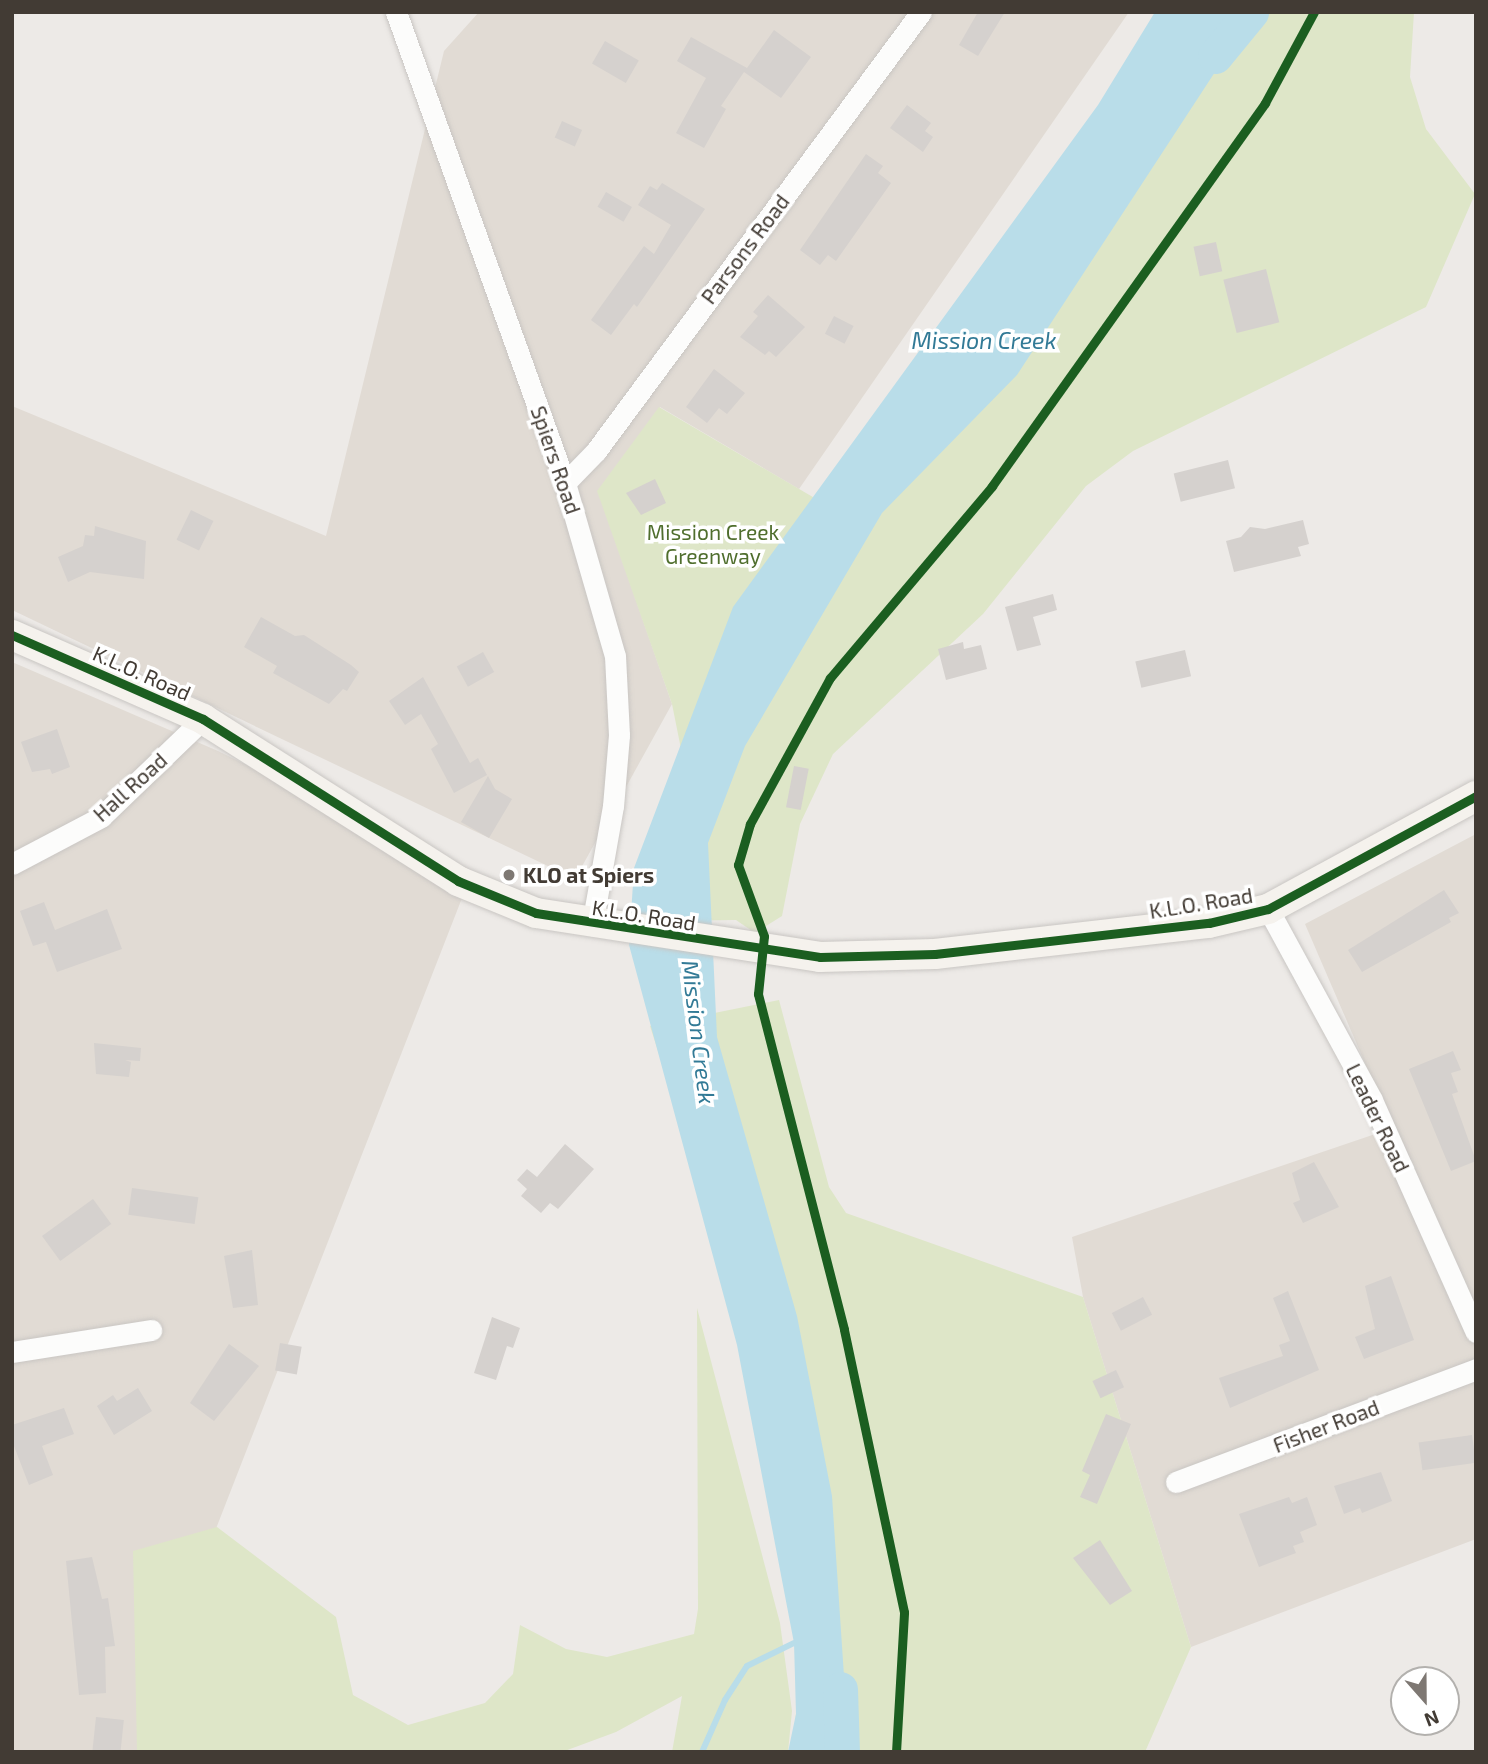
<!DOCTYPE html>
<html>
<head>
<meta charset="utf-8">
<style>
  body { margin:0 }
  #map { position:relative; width:1488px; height:1764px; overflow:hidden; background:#edeae7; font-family:"Exo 2",sans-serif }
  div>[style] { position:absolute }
  .residential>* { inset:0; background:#e1dbd4 }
  .green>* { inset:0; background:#dee6c8 }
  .water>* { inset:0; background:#b9dde9 }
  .stream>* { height:6px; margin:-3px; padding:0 3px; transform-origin:3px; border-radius:3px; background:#b9dde9 }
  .river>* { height:35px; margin:-17.5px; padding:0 17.5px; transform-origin:17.5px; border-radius:17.5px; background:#b9dde9 }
  .building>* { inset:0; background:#d5d1ce; transform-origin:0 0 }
  .roads { filter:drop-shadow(0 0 2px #c9c6c3) drop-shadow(0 0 2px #c9c6c3) }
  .minor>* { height:21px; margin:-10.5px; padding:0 10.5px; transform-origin:10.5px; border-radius:10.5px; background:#fcfcfb }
  .secondary>* { height:30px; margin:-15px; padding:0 15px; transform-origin:15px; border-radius:15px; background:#f5f2ed }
  .cycleway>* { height:9px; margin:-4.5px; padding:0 4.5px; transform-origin:4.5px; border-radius:4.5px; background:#1b5e20 }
  .dots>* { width:19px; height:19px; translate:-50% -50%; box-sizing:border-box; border:4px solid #fff; border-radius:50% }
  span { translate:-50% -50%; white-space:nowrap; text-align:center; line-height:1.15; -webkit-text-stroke:7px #fff; paint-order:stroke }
  .street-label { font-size:21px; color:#423b34 }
  .park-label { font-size:21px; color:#4f6e2d }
  .poi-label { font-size:21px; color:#423b34; font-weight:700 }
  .left { translate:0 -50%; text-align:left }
  .water-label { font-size:23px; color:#327a96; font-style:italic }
  .frame { position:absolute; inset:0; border:14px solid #423b34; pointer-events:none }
  .north { position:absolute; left:1390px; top:1666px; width:70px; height:70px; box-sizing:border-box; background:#fff; border:2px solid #b3b1ae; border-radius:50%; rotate:159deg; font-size:19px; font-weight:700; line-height:28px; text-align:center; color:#423b34 }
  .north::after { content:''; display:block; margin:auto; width:24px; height:32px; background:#7e7873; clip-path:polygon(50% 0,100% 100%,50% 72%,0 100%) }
</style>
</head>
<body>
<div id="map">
  <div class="residential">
    <i style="clip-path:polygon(479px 12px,1129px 12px,799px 489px,660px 407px,598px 491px,672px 704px,575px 879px,12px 610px,12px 406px,326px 536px,444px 51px)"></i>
    <i style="clip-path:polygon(12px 662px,218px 751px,471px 875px,194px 1585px,204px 1752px,12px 1752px)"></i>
    <i style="clip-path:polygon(1476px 834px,1476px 1539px,1191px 1647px,1083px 1297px,1072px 1237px,1393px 1128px,1305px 924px)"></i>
  </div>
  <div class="green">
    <i style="clip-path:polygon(1179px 12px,1414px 12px,1410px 77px,1426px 129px,1475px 194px,1426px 307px,1133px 451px,1086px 486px,983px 614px,833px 754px,800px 824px,782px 916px,755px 933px,736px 920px,666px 921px,681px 749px,672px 704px,597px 491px,659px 407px,847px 517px)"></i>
    <i style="clip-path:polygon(779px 1000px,829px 1187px,846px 1213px,1083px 1297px,1191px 1647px,1145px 1752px,792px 1752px,805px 1627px,707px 1204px,650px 1026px)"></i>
    <i style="clip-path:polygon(697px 1308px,780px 1623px,792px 1711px,788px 1752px,672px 1752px,682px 1696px,616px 1732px,562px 1752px,137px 1752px,133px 1551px,217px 1527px,336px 1617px,353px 1695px,408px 1725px,485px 1703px,513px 1674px,520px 1625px,566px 1649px,607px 1657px,694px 1634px,698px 1609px)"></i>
  </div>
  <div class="water">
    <i style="clip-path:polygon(1155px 12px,1248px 12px,1232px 46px,1017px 375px,882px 513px,745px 746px,708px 843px,717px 1037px,797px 1316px,832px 1496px,846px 1706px,839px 1752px,788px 1752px,796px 1714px,794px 1643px,737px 1345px,629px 945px,634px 868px,733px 607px,1098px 105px)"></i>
  </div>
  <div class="stream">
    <i style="left:702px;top:1752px;width:57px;rotate:-66.1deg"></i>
    <i style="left:725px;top:1700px;width:40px;rotate:-57.1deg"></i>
    <i style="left:747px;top:1666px;width:52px;rotate:-26.1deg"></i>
  </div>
  <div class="river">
    <i style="left:1215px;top:56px;width:57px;rotate:-50.7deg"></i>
    <i style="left:840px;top:1689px;width:63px;rotate:88.2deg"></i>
  </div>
  <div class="building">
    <i style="clip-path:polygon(978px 12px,1005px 12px,978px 56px,959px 45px)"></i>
    <i style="clip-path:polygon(774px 30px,811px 57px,781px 98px,744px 72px,721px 106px,726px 109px,704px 148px,676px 133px,706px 78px,677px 61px,691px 37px,747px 68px)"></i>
    <i style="left:605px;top:41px;width:39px;height:26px;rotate:30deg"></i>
    <i style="clip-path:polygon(907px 105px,931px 123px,925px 131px,933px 137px,923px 152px,890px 128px)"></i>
    <i style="left:562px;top:121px;width:22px;height:18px;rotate:24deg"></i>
    <i style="clip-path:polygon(866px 154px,883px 166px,878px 173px,891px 183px,836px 261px,828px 255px,820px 265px,800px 250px)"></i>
    <i style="clip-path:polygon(662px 183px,705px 209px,637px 307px,634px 304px,611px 335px,591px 320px,644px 246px,654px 254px,671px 225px,638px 205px,650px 186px,657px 190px)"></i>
    <i style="left:606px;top:192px;width:30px;height:17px;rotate:30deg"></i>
    <i style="left:1216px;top:242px;width:30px;height:23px;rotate:78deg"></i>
    <i style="left:1266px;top:269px;width:55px;height:44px;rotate:76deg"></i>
    <i style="clip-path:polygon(768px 295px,805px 327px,776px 357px,769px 351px,765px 355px,740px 337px,758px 316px,753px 312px)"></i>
    <i style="left:834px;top:316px;width:22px;height:20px;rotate:27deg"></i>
    <i style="clip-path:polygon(714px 369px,745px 393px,727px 414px,719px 408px,707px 423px,686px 407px)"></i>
    <i style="left:1228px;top:460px;width:29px;height:56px;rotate:76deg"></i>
    <i style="clip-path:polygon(655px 479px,666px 503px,641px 515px,626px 493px)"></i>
    <i style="left:191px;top:510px;width:25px;height:33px;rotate:26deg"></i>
    <i style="clip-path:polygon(1303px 520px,1309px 544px,1298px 547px,1301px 556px,1234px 572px,1226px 541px,1241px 537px,1250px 527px,1265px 529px)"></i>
    <i style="clip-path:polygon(95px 526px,146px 541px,144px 579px,90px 572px,68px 582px,58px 557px,83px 546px,85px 535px,94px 536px)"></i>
    <i style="clip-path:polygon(1053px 594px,1057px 610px,1033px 617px,1041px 645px,1017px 651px,1005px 607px)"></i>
    <i style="clip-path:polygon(261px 617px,295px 636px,304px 635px,351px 665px,359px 672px,347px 691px,343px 689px,329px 704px,273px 673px,277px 666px,244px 647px)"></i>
    <i style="clip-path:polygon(963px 642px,964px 649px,981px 645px,987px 669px,946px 680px,938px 649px)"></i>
    <i style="left:1185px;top:650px;width:27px;height:51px;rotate:77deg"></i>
    <i style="left:483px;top:652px;width:23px;height:30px;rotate:61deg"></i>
    <i style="clip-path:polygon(423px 677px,470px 763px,478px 758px,487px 775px,454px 793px,431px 749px,438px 744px,421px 714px,405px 725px,389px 701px)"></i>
    <i style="clip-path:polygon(57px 729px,70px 767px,52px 774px,50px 769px,32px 772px,21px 742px)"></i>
    <i style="left:794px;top:766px;width:15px;height:42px;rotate:11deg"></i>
    <i style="clip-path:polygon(488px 776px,495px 789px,512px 799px,489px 838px,461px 822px)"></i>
    <i style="clip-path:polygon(1444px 890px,1459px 913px,1449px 918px,1451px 922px,1362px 972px,1348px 950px)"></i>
    <i style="clip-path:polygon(44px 902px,55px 930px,107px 909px,122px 949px,57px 972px,46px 942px,33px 946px,20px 911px)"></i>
    <i style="clip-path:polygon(94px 1043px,141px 1048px,140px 1061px,125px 1060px,131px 1062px,129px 1077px,96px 1074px)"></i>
    <i style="clip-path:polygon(1453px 1051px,1461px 1070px,1451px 1073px,1458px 1092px,1452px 1094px,1476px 1161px,1451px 1171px,1409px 1069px)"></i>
    <i style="clip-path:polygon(565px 1144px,594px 1169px,558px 1209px,550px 1203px,541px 1213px,521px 1196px,527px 1189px,517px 1180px,527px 1169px,537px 1177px)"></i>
    <i style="clip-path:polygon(1314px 1162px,1339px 1207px,1303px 1223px,1293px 1203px,1300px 1200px,1292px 1173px)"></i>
    <i style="left:132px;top:1188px;width:67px;height:27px;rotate:8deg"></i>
    <i style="left:93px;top:1199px;width:31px;height:63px;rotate:54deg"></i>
    <i style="clip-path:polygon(252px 1250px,258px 1305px,233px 1308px,224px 1256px)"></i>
    <i style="clip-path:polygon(1391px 1276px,1414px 1340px,1364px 1359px,1355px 1337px,1375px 1329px,1365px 1286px)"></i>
    <i style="clip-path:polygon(1288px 1291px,1319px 1370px,1230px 1408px,1219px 1378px,1283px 1356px,1279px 1345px,1290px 1341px,1273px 1298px)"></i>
    <i style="left:1143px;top:1297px;width:20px;height:35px;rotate:63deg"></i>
    <i style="clip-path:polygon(492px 1317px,520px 1328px,513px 1348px,507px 1346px,496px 1380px,474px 1373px)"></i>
    <i style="left:280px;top:1343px;width:22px;height:28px;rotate:10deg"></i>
    <i style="clip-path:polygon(229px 1344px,259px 1366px,214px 1421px,190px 1403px)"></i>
    <i style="left:1116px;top:1370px;width:19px;height:26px;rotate:65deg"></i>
    <i style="clip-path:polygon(138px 1388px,152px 1411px,114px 1435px,97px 1406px,113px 1395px,117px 1401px)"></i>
    <i style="clip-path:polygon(64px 1408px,74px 1434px,42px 1446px,53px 1475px,29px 1485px,12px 1441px,12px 1425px)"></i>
    <i style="clip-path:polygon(1106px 1414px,1131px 1424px,1097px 1504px,1080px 1497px,1090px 1475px,1082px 1471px)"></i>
    <i style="left:1472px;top:1435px;width:28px;height:54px;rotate:82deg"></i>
    <i style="clip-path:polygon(1381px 1472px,1392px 1501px,1362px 1513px,1360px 1508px,1344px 1514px,1334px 1486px)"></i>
    <i style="clip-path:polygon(1289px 1497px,1292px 1503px,1307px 1497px,1317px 1525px,1300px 1532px,1304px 1542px,1293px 1546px,1296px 1553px,1259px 1567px,1239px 1514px)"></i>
    <i style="clip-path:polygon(1100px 1540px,1132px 1591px,1110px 1605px,1073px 1558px)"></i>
    <i style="clip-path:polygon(92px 1557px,102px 1599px,108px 1598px,115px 1646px,105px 1647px,106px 1693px,79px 1695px,66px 1561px)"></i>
    <i style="left:96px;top:1717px;width:28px;height:35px;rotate:6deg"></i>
  </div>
  <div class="roads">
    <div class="minor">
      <i style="left:396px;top:12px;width:500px;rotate:70.26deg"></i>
      <i style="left:565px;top:483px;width:180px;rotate:73.9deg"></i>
      <i style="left:615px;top:656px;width:79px;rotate:87.1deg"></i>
      <i style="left:619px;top:735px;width:71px;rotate:94.8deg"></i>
      <i style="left:613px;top:806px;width:121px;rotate:100deg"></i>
      <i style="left:565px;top:483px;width:45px;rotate:-45.9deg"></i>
      <i style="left:596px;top:451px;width:546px;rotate:-53.49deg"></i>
      <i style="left:12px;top:864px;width:101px;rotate:-27.8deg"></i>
      <i style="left:101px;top:817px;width:141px;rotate:-43.9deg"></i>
      <i style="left:1268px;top:909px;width:217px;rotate:61.4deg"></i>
      <i style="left:1372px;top:1100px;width:254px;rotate:65.9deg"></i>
      <i style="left:12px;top:1352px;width:141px;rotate:-9deg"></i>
      <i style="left:1176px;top:1482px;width:321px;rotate:-20.6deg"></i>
    </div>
    <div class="secondary">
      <i style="left:12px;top:635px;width:209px;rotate:23.7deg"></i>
      <i style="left:203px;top:719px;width:302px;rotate:32.4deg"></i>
      <i style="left:458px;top:881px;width:84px;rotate:22.3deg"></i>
      <i style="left:536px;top:913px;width:287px;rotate:8.8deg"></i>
      <i style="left:820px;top:957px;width:115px;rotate:-1.5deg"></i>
      <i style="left:935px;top:954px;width:276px;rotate:-6.5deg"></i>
      <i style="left:1209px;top:923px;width:61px;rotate:-13.3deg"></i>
      <i style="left:1268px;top:909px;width:237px;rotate:-28.5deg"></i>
    </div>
  </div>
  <div class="cycleway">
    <i style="left:12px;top:635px;width:209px;rotate:23.7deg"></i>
    <i style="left:203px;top:719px;width:302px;rotate:32.4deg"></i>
    <i style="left:458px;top:881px;width:84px;rotate:22.3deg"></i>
    <i style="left:536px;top:913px;width:287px;rotate:8.8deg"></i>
    <i style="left:820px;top:957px;width:115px;rotate:-1.5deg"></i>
    <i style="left:935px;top:954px;width:276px;rotate:-6.5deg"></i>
    <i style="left:1209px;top:923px;width:61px;rotate:-13.3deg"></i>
    <i style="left:1268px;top:909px;width:237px;rotate:-28.5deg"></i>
    <i style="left:896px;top:1752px;width:140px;rotate:-86.7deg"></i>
    <i style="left:904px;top:1612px;width:289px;rotate:-102deg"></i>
    <i style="left:844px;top:1329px;width:346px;rotate:-104.4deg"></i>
    <i style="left:758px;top:994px;width:58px;rotate:-84.1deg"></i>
    <i style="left:764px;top:936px;width:76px;rotate:-110.1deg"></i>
    <i style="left:738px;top:865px;width:43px;rotate:-73.7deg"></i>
    <i style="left:750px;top:824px;width:166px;rotate:-61.3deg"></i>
    <i style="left:830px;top:678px;width:251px;rotate:-49.8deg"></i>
    <i style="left:992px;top:486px;width:470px;rotate:-54.5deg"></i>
    <i style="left:1265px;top:103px;width:103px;rotate:-61.7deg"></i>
  </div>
  <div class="dots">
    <i style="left:509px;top:875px;background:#7e7873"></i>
  </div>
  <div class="street-label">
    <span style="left:745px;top:249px;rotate:-53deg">Parsons Road</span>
    <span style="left:556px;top:460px;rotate:71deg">Spiers Road</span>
    <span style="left:142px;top:673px;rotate:24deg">K.L.O. Road</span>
    <span style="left:130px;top:787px;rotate:-42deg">Hall Road</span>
    <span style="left:1201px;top:903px;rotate:-9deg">K.L.O. Road</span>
    <span style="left:644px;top:915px;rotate:9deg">K.L.O. Road</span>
    <span style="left:1378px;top:1118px;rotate:64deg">Leader Road</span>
    <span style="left:1326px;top:1426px;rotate:-21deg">Fisher Road</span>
  </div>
  <div class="park-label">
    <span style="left:713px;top:544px">Mission Creek<br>Greenway</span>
  </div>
  <div class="poi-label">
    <span class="left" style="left:523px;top:875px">KLO at Spiers</span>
  </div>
  <div class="water-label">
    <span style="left:984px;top:340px">Mission Creek</span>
    <span style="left:699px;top:1032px;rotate:83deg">Mission Creek</span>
  </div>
  <div class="frame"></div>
  <div class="north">N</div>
</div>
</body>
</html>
